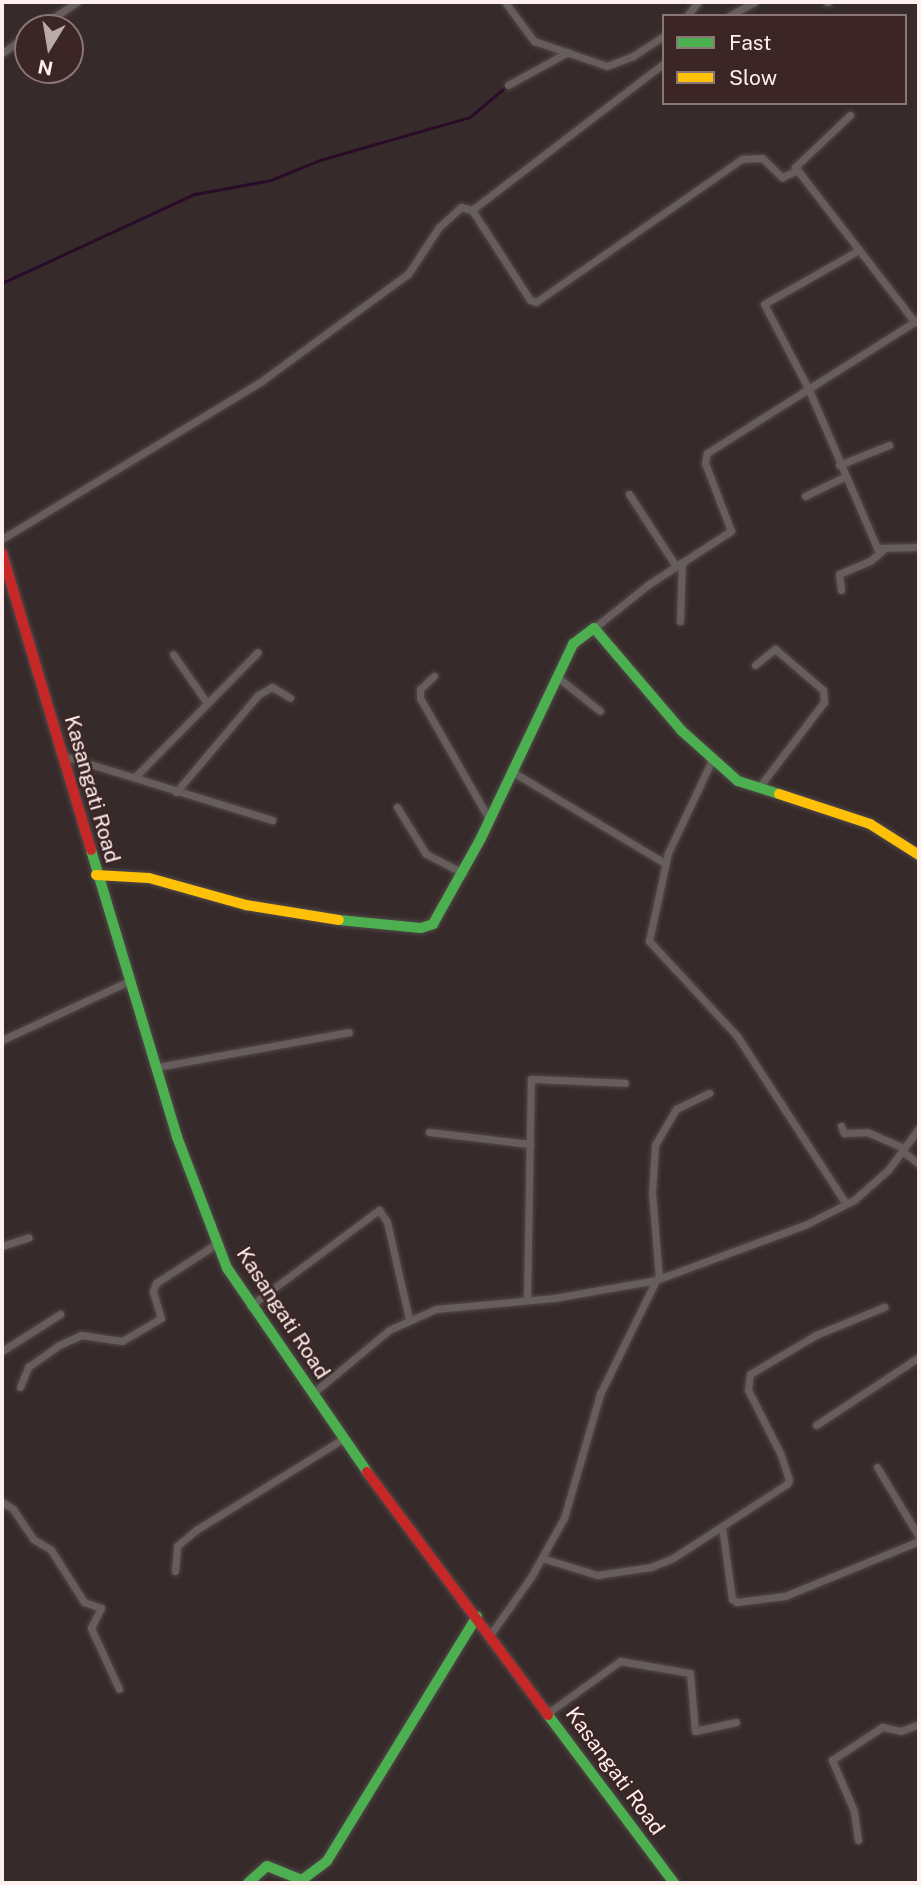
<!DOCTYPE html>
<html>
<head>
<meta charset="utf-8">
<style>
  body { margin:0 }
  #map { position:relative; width:921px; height:1885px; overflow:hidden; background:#362b2a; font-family:"Public Sans",sans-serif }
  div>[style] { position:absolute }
  .stream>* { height:2.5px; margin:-1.25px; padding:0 1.25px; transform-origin:1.25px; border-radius:1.25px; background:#2a0b28 }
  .roads { filter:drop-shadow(0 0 2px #524848) drop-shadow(0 0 2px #524848) }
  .street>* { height:7px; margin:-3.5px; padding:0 3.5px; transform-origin:3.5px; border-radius:3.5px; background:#665d5c }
  .fast>* { height:10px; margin:-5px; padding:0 5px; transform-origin:5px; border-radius:5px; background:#4caf50 }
  .slow>* { height:10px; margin:-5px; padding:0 5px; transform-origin:5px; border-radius:5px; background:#ffc107 }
  .jam>* { height:10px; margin:-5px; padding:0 5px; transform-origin:5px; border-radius:5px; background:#c62828 }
  span { translate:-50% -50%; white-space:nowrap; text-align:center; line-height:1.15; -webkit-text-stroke:5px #3b2625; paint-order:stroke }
  .street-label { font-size:21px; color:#ffefee }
  .frame { position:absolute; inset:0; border:4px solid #ffefee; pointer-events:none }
  .legend { position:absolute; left:662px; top:14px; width:245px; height:91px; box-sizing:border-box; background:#3b2625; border:2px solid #897675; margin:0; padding:9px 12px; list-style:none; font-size:21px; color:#ffefee }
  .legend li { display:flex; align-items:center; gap:14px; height:35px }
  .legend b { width:35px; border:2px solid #897675 }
  .north { position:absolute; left:14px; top:14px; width:70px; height:70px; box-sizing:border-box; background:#3b2625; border:2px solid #897675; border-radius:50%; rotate:191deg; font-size:19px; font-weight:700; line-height:28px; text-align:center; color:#ffefee }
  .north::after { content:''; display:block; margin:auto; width:24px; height:32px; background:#b9aaa9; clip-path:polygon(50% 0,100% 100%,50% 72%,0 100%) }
</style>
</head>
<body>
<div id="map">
  <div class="stream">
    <i style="left:2px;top:283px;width:213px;rotate:-24.8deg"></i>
    <i style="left:195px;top:194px;width:77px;rotate:-10.4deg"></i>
    <i style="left:271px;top:180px;width:53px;rotate:-22.2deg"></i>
    <i style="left:320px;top:160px;width:156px;rotate:-16deg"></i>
    <i style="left:470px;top:117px;width:50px;rotate:-40.1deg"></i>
  </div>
  <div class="roads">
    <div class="street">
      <i style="left:505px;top:2px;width:49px;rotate:53.4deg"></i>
      <i style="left:534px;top:41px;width:77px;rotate:18.9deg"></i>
      <i style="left:607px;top:66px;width:28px;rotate:-21deg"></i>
      <i style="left:633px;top:56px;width:37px;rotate:-33deg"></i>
      <i style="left:827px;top:2px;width:1px"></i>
      <i style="left:687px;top:16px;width:18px;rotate:-52deg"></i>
      <i style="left:729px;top:16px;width:29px;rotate:-29deg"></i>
      <i style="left:38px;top:28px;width:47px;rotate:-33.7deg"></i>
      <i style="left:2px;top:53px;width:32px;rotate:-35deg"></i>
      <i style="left:508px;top:85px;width:68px;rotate:-28.8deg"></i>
      <i style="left:850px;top:115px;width:76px;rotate:136.6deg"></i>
      <i style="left:795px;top:167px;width:196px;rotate:52.3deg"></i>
      <i style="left:472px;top:210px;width:242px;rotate:-37.4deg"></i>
      <i style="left:859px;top:250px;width:109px;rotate:150.4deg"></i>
      <i style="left:764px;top:304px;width:97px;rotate:62.4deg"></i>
      <i style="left:809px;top:390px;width:172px;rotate:66.7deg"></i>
      <i style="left:877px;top:548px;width:42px;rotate:-1.4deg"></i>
      <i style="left:839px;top:465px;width:54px;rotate:-21.8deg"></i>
      <i style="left:629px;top:494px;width:86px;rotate:56.9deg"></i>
      <i style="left:805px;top:496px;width:43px;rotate:-26deg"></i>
      <i style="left:2px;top:539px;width:306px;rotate:-31.3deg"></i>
      <i style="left:263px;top:380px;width:180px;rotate:-36.2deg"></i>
      <i style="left:408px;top:274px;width:56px;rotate:-56.6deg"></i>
      <i style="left:439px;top:227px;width:30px;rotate:-42deg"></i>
      <i style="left:461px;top:207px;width:11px;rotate:15deg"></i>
      <i style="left:472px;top:210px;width:107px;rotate:57.2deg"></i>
      <i style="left:530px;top:300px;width:6px;rotate:18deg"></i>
      <i style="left:536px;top:302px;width:251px;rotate:-34.8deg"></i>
      <i style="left:742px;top:159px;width:20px;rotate:-3deg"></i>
      <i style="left:762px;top:158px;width:28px;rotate:44deg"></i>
      <i style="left:782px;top:177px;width:15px;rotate:-23deg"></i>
      <i style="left:841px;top:590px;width:16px;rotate:-97deg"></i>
      <i style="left:839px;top:574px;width:34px;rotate:-23deg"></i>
      <i style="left:870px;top:561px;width:16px;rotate:-40deg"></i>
      <i style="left:680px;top:621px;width:59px;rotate:-88.1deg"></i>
      <i style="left:594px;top:628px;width:70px;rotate:-38.7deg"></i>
      <i style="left:649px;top:584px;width:98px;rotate:-32.9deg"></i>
      <i style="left:731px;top:531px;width:73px;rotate:-110.9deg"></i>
      <i style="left:705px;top:463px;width:10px;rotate:-79deg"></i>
      <i style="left:707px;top:453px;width:251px;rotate:-32.3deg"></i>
      <i style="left:173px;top:654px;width:60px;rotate:55.2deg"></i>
      <i style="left:755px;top:665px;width:26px;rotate:-39deg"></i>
      <i style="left:775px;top:649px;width:63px;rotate:40.5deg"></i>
      <i style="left:823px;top:690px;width:12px;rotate:85deg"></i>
      <i style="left:824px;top:702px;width:107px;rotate:127.4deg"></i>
      <i style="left:434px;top:676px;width:19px;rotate:137deg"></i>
      <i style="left:420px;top:689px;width:9px;rotate:90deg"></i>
      <i style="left:420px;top:698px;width:139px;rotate:60.3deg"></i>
      <i style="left:556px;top:676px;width:56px;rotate:38.5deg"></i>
      <i style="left:64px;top:756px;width:218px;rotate:17.1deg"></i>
      <i style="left:712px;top:760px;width:103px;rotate:115.3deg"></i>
      <i style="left:668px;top:853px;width:90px;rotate:102.2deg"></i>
      <i style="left:649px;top:941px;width:129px;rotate:47.2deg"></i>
      <i style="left:737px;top:1036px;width:200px;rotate:57deg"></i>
      <i style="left:511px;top:771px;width:179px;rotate:30.9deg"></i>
      <i style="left:135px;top:777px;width:175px;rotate:-45.5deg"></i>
      <i style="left:176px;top:792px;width:127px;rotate:-49.8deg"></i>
      <i style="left:258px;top:695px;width:16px;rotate:-30deg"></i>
      <i style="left:272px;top:687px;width:21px;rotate:31deg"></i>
      <i style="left:397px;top:807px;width:55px;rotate:58.3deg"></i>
      <i style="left:426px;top:854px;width:42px;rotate:27.2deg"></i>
      <i style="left:2px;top:1040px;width:140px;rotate:-24.9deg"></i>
      <i style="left:157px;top:1067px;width:195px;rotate:-10.3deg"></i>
      <i style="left:841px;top:1126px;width:8px;rotate:67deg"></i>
      <i style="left:844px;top:1133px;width:23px;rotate:-2deg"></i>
      <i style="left:867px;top:1132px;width:40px;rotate:23.4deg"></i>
      <i style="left:429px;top:1132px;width:102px;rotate:6.8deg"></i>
      <i style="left:902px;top:1151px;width:21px;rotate:37deg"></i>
      <i style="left:2px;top:1246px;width:28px;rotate:-18deg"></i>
      <i style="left:659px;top:1278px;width:85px;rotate:-94.7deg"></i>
      <i style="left:652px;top:1193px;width:48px;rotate:-86.4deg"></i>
      <i style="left:655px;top:1145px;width:42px;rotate:-59.7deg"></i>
      <i style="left:676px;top:1109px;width:37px;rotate:-26deg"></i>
      <i style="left:527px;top:1300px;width:221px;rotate:-89deg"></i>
      <i style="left:531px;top:1079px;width:94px;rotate:2.4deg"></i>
      <i style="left:250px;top:1306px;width:161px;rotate:-36.7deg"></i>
      <i style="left:379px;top:1210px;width:14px;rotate:56deg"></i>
      <i style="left:387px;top:1222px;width:99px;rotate:77.2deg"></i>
      <i style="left:2px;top:1351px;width:69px;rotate:-32.5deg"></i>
      <i style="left:20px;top:1387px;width:22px;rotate:-68deg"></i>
      <i style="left:28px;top:1367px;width:38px;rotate:-35deg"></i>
      <i style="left:59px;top:1345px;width:24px;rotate:-24deg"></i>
      <i style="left:81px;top:1335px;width:41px;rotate:8.3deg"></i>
      <i style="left:122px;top:1341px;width:45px;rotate:-30.5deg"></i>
      <i style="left:161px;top:1318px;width:28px;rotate:-107deg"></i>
      <i style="left:153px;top:1291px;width:9px;rotate:-69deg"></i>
      <i style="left:156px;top:1283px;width:72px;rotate:-33deg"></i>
      <i style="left:312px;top:1394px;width:100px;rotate:-39.7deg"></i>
      <i style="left:389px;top:1330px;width:51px;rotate:-24.1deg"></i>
      <i style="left:436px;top:1309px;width:119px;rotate:-5.3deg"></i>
      <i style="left:554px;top:1298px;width:104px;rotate:-10deg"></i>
      <i style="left:656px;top:1280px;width:161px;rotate:-20.3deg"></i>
      <i style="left:807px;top:1224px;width:53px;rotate:-27.1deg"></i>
      <i style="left:854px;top:1200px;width:45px;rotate:-41.4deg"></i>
      <i style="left:888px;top:1170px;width:52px;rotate:-53.6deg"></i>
      <i style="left:816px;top:1425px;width:123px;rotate:-33.4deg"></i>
      <i style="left:877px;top:1467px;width:82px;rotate:59deg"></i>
      <i style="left:2px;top:1502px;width:13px;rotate:32deg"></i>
      <i style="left:13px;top:1509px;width:36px;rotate:56deg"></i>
      <i style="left:33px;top:1539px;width:21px;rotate:31deg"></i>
      <i style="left:51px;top:1550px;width:62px;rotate:57.6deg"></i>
      <i style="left:84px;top:1602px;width:18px;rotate:19deg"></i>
      <i style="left:101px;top:1608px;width:22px;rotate:117deg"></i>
      <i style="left:91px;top:1628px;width:67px;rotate:65.3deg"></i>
      <i style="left:722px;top:1527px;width:73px;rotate:82.1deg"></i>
      <i style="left:732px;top:1599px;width:6px;rotate:31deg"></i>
      <i style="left:737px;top:1602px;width:48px;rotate:-7.1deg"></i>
      <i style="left:785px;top:1596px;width:145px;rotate:-22.3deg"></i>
      <i style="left:542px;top:1558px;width:58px;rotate:17.2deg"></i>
      <i style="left:597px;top:1575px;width:55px;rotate:-8.4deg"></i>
      <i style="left:651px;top:1567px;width:24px;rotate:-22deg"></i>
      <i style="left:673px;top:1558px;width:136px;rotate:-33deg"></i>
      <i style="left:787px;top:1484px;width:4px;rotate:-63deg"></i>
      <i style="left:789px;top:1480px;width:28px;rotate:-108deg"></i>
      <i style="left:780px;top:1453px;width:71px;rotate:-116.9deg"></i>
      <i style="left:748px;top:1390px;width:16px;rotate:-83deg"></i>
      <i style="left:750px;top:1374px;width:77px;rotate:-30.6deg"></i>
      <i style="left:816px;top:1335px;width:74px;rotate:-22.4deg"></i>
      <i style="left:175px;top:1571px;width:25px;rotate:-85deg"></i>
      <i style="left:177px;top:1546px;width:25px;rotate:-40deg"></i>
      <i style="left:196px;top:1530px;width:173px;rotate:-31.8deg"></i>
      <i style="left:490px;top:1635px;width:71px;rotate:-54.7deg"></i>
      <i style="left:531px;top:1577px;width:68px;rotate:-60.8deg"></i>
      <i style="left:564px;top:1518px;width:129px;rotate:-73.8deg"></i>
      <i style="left:600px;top:1394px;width:127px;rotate:-63.8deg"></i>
      <i style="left:548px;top:1713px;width:89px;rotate:-35.8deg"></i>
      <i style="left:620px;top:1661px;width:71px;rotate:9.7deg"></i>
      <i style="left:690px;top:1673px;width:58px;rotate:85.1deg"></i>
      <i style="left:695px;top:1731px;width:42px;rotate:-12.4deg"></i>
      <i style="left:858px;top:1840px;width:29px;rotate:-98deg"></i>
      <i style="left:854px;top:1811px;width:56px;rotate:-113.3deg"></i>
      <i style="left:832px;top:1760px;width:60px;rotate:-33.4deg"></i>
      <i style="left:882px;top:1727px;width:19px;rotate:12deg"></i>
      <i style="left:901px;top:1731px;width:19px;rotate:-21deg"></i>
    </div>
    <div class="fast">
      <i style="left:91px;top:850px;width:300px;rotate:73.3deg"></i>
      <i style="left:177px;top:1137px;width:140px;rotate:69.1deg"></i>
      <i style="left:227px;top:1268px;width:247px;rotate:55.5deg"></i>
      <i style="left:339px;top:920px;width:82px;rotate:5.6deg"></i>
      <i style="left:421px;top:928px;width:13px;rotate:-18deg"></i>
      <i style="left:433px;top:924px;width:98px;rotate:-60.8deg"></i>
      <i style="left:481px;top:838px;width:215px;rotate:-64.6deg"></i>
      <i style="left:573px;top:644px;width:26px;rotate:-37deg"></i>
      <i style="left:594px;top:628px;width:135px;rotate:49.5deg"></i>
      <i style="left:682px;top:731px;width:75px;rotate:41.8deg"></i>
      <i style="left:738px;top:781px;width:43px;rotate:17.6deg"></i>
      <i style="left:548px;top:1715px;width:210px;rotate:53.1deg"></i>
      <i style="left:248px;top:1883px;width:25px;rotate:-42deg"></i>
      <i style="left:267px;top:1866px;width:38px;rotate:22deg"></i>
      <i style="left:302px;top:1880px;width:31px;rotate:-37deg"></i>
      <i style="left:327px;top:1861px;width:287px;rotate:-58.5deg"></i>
    </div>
    <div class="slow">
      <i style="left:779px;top:794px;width:96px;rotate:18.2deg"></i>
      <i style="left:870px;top:824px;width:58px;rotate:32.3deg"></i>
      <i style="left:96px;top:875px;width:53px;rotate:3.2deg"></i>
      <i style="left:149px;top:878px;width:101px;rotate:15.6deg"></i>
      <i style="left:246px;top:905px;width:94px;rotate:9.2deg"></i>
    </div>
    <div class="jam">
      <i style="left:2px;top:553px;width:310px;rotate:73.3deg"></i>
      <i style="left:367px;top:1472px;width:303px;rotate:53.3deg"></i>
    </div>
  </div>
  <div class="street-label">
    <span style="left:92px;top:789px;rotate:74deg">Kasangati Road</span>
    <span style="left:283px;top:1313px;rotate:57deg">Kasangati Road</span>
    <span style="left:615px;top:1771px;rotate:54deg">Kasangati Road</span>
  </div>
  <div class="frame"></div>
  <ul class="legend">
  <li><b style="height:9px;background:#4caf50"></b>Fast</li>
  <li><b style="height:9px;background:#ffc107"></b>Slow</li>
  </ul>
  <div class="north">N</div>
</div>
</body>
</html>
